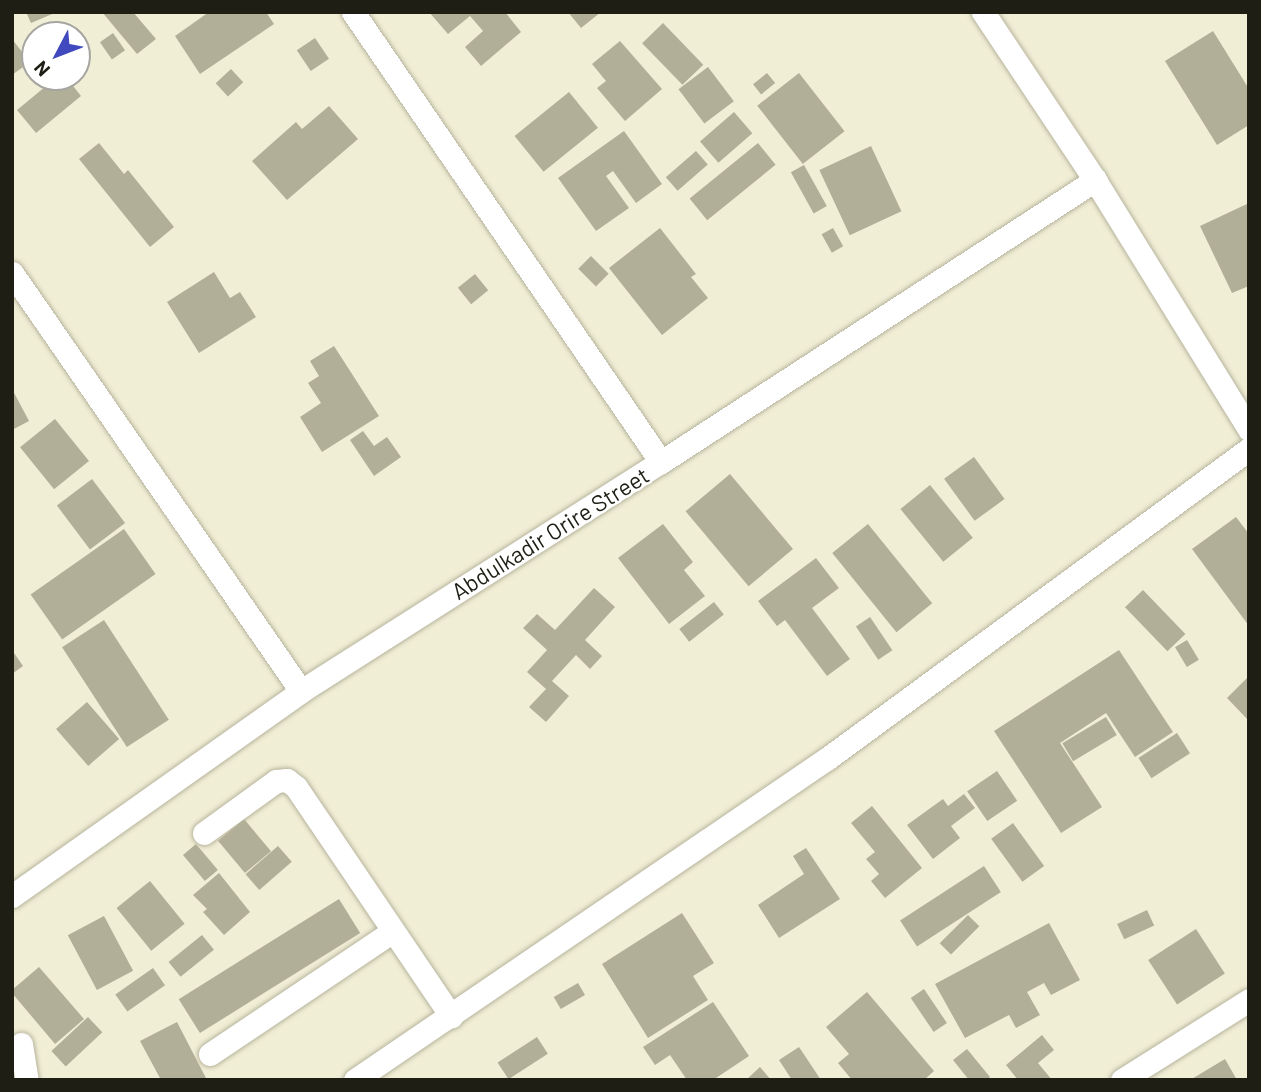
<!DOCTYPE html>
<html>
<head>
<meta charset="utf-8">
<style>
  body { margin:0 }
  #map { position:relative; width:1261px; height:1092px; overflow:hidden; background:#f1eed6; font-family:Barlow,sans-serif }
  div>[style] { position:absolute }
  .building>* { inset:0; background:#b2af98; transform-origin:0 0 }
  .roads { filter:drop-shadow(0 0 2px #b7b49d) drop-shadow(0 0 2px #b7b49d) }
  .street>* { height:23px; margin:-11.5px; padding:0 11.5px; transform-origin:11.5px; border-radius:11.5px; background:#fff }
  span { translate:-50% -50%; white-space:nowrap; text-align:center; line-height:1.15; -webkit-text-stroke:5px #fff; paint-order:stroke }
  .street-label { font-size:23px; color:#1f1e15 }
  .frame { position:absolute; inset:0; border:14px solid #1f1e15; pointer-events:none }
  .north { position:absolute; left:21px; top:21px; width:70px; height:70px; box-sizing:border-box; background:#fff; border:2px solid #a5a5a1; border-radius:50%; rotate:228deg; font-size:19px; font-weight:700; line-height:28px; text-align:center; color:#1f1e15 }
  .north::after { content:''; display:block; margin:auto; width:24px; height:32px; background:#404abe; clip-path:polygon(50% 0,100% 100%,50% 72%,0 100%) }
</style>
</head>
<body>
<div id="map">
  <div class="building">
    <i style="clip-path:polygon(26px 12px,57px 12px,31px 23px)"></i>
    <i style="clip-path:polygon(102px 12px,133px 12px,156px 39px,137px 54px)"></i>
    <i style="clip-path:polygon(209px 12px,266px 12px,274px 24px,200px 74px,175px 36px)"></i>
    <i style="clip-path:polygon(429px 12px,505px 12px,521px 32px,481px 66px,465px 47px,483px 31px,470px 16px,448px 34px)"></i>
    <i style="clip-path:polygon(568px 12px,601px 12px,581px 28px)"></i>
    <i style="left:663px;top:23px;width:58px;height:29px;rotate:46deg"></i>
    <i style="clip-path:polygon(1213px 31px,1249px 89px,1249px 125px,1217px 145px,1165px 61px)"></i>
    <i style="left:113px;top:33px;width:21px;height:16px;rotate:55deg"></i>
    <i style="left:315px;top:38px;width:25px;height:22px;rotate:56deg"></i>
    <i style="clip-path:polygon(12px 39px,30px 62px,12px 75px)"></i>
    <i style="clip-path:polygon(620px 41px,662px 89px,625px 121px,597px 88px,606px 81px,592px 64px)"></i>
    <i style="left:708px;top:67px;width:43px;height:37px;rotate:53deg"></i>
    <i style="left:231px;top:69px;width:18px;height:21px;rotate:47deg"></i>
    <i style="left:767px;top:73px;width:13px;height:18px;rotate:51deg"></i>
    <i style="left:799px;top:73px;width:74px;height:53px;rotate:52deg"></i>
    <i style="clip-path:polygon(57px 77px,66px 77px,81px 96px,36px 133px,17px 110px)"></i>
    <i style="left:569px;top:92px;width:46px;height:70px;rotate:51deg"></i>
    <i style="clip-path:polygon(329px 106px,358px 139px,287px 200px,252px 161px,296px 122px,302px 129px)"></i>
    <i style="left:734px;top:112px;width:28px;height:45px;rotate:49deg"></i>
    <i style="clip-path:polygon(624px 131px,662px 184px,636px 203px,613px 171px,606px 176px,629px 208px,596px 231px,558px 178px)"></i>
    <i style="clip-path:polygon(99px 143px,124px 174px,128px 170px,174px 227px,150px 247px,79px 159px)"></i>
    <i style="left:758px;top:143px;width:28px;height:88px;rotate:51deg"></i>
    <i style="left:871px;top:146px;width:72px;height:57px;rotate:65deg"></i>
    <i style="left:696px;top:151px;width:18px;height:40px;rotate:49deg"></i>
    <i style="left:804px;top:165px;width:47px;height:15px;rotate:61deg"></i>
    <i style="clip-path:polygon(1249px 203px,1249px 286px,1232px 293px,1200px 226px)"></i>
    <i style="clip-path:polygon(660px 228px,696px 274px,691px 277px,708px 298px,662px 335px,609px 268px)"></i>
    <i style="left:833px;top:228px;width:21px;height:13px;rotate:61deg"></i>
    <i style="left:591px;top:256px;width:25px;height:18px;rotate:45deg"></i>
    <i style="clip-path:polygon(214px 272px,230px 298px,240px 292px,256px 317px,199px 353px,167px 302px)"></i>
    <i style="left:475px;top:274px;width:21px;height:22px;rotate:51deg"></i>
    <i style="clip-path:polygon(334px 346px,379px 416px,322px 452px,300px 417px,321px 403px,308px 383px,319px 376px,310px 361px)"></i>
    <i style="clip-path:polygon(12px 389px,29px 421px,12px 430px)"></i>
    <i style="left:55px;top:419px;width:54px;height:45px;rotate:51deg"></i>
    <i style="clip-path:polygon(363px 431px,374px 446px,387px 437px,401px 457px,374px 476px,350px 440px)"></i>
    <i style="left:974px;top:457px;width:52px;height:37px;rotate:54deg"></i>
    <i style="left:730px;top:474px;width:98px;height:58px;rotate:50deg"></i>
    <i style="left:92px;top:479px;width:55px;height:44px;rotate:53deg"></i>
    <i style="left:930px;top:485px;width:68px;height:38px;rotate:51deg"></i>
    <i style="clip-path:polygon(1236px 517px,1249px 534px,1249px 626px,1192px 549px)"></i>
    <i style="clip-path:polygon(663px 524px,693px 562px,684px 570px,705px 596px,669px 624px,618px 558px)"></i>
    <i style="left:868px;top:524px;width:102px;height:46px;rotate:51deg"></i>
    <i style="left:124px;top:529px;width:55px;height:114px;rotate:55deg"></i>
    <i style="clip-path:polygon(816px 558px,839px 588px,812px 608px,850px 659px,827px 676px,785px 620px,777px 626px,758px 601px)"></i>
    <i style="clip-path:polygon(594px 588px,615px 607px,585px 640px,602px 656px,590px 669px,576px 655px,552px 681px,569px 696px,546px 722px,529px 707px,546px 689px,527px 672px,547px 650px,523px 628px,537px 614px,555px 630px)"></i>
    <i style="left:1143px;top:590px;width:61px;height:25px;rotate:46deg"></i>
    <i style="left:714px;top:602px;width:16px;height:44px;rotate:52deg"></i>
    <i style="left:870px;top:617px;width:40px;height:17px;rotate:56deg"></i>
    <i style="left:104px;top:620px;width:119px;height:50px;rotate:57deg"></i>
    <i style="left:1187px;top:640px;width:23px;height:14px;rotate:59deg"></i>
    <i style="clip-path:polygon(12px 650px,23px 666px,12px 674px)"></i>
    <i style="clip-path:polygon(1119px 650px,1173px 732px,1135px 757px,1106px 713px,1060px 743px,1102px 807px,1061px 833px,994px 731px)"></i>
    <i style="clip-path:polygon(1249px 676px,1249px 721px,1227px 698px)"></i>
    <i style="left:87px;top:702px;width:49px;height:41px;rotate:49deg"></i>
    <i style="left:1106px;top:717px;width:21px;height:51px;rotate:59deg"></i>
    <i style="left:1177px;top:733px;width:24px;height:46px;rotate:57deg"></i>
    <i style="left:997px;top:771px;width:36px;height:36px;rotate:56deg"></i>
    <i style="clip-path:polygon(964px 794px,975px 808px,951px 826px,960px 838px,933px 859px,907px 825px,943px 799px,948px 806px)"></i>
    <i style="clip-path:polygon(872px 806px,922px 868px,885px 898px,871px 881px,879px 874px,866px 859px,875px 852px,851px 823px)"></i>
    <i style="left:244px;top:819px;width:42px;height:34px;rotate:50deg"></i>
    <i style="left:1013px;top:823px;width:53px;height:27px;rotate:54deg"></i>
    <i style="left:196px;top:844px;width:34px;height:17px;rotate:50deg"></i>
    <i style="left:278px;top:846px;width:21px;height:43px;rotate:49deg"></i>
    <i style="clip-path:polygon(806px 848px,840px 899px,779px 938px,758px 905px,804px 874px,793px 856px)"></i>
    <i style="left:984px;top:866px;width:31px;height:100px;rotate:57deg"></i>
    <i style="clip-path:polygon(219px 873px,250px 912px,224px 935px,203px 912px,207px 909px,193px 895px)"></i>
    <i style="left:150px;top:881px;width:55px;height:43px;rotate:51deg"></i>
    <i style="left:339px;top:899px;width:40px;height:189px;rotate:58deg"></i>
    <i style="left:1147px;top:910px;width:17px;height:33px;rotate:65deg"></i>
    <i style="clip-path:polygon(682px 913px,714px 963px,693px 976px,708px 1000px,648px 1038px,602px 964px)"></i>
    <i style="left:968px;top:915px;width:16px;height:40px;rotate:45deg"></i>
    <i style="left:104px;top:916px;width:62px;height:41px;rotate:62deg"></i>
    <i style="clip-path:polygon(1049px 923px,1080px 980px,1051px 995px,1044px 983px,1027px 992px,1040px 1015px,1016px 1028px,1009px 1015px,965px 1038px,935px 984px)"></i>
    <i style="left:1196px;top:929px;width:53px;height:57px;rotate:57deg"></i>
    <i style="left:202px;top:935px;width:19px;height:43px;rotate:51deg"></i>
    <i style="clip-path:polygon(39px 967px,84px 1019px,55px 1044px,12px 993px,12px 990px)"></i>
    <i style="left:153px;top:968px;width:21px;height:46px;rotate:55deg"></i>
    <i style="left:578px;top:983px;width:14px;height:28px;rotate:60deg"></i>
    <i style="left:924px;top:989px;width:41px;height:16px;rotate:56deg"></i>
    <i style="clip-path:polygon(867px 992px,934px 1071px,924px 1080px,852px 1080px,838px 1063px,849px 1054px,826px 1027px)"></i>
    <i style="clip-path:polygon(713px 1002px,749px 1056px,713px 1080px,687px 1080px,670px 1055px,655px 1065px,643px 1047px)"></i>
    <i style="left:88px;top:1017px;width:21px;height:50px;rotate:47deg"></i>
    <i style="clip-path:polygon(177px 1022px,207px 1080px,161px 1080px,140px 1041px)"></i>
    <i style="clip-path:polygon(1042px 1035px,1054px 1050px,1038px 1063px,1052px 1080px,1018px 1080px,1006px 1065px)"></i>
    <i style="left:537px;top:1037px;width:20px;height:47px;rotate:57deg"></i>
    <i style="clip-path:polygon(799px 1047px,821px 1080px,792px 1080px,779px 1060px)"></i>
    <i style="clip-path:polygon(967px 1049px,990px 1077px,986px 1080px,969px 1080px,953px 1060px)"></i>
    <i style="clip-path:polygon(1225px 1059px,1237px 1080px,1190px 1080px)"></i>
    <i style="clip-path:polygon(760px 1067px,771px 1080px,746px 1080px)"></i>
  </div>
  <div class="roads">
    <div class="street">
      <i style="left:353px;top:12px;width:545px;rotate:55.61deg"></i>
      <i style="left:983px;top:12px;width:202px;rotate:56.3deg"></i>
      <i style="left:1095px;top:180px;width:293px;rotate:58.3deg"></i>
      <i style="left:12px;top:273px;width:508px;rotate:55.34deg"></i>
      <i style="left:204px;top:833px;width:89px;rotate:-35.8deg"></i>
      <i style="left:276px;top:781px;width:11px;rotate:-5deg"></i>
      <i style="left:287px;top:780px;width:11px;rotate:38deg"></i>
      <i style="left:296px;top:787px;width:277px;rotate:55.9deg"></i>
      <i style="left:12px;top:896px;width:354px;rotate:-35.3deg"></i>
      <i style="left:301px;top:691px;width:427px;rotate:-32.5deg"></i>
      <i style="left:661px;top:462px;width:518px;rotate:-33.01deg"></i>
      <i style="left:21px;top:1044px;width:36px;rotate:81deg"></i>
      <i style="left:210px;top:1054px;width:220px;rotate:-33.9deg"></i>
      <i style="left:355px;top:1080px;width:572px;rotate:-34.25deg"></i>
      <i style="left:828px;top:758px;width:522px;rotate:-36.28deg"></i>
      <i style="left:1122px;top:1080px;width:150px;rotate:-32.2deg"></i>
    </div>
  </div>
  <div class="street-label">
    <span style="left:550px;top:533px;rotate:-32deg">Abdulkadir Orire Street</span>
  </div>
  <div class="frame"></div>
  <div class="north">N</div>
</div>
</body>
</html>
